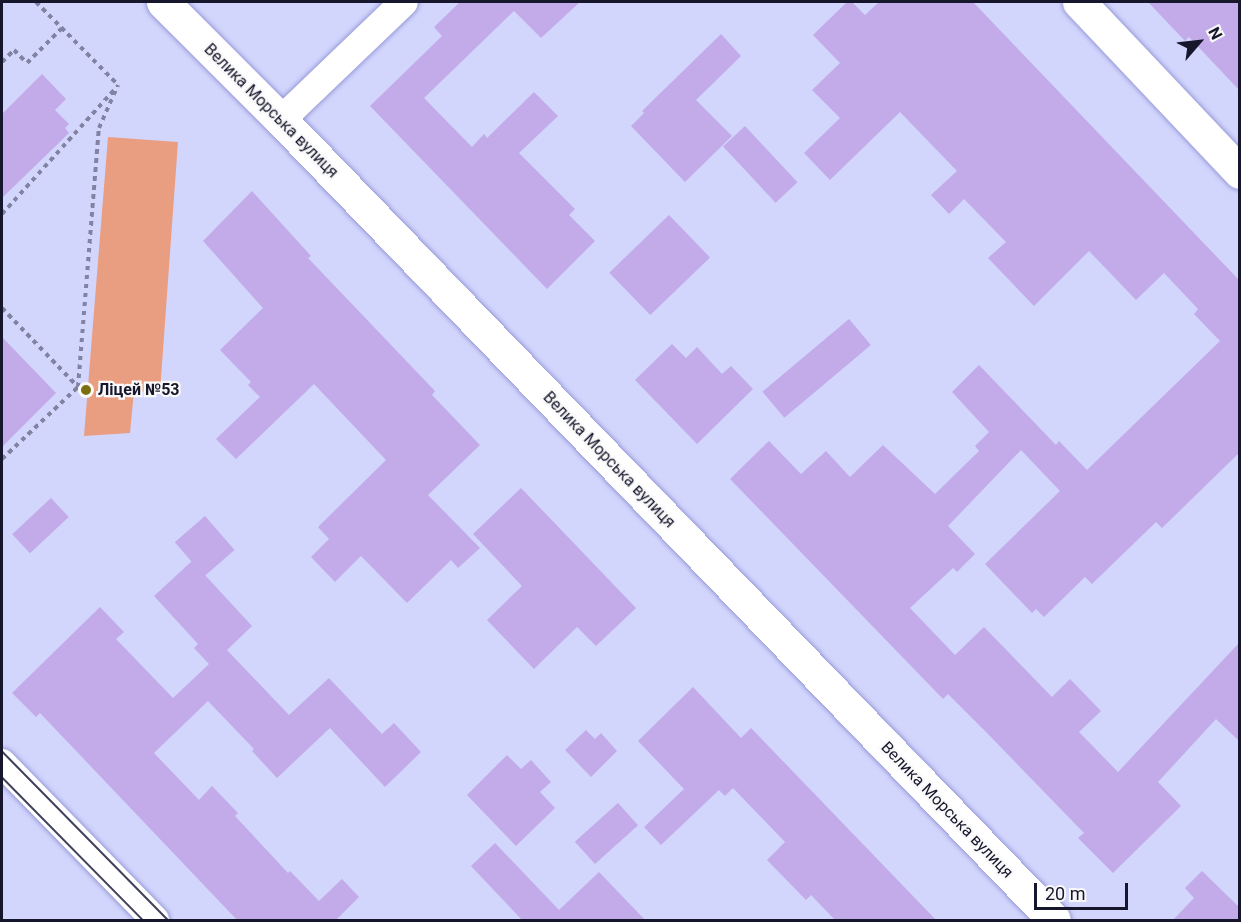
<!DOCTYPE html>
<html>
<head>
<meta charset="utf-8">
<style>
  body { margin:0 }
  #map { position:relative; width:1241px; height:922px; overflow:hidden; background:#d2d5fc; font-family:Roboto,sans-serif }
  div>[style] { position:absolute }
  .green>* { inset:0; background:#ea9e81 }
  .building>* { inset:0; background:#c2abe8; transform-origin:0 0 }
  .path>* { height:4px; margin-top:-2px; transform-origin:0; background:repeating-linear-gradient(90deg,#8283a3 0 4.5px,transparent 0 9px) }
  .roads { filter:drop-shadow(0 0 2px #989bd8) drop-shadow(0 0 2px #989bd8) }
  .minor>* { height:28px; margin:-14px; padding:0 14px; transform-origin:14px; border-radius:14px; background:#fff }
  .tertiary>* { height:33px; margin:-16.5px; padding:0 16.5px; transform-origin:16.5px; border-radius:16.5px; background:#fff }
  .secondary>* { height:33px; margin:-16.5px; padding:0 16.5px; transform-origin:16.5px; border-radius:16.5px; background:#fff }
  .tram>* { height:1.5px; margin:-0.75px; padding:0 0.75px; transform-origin:0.75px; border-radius:0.75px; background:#40415b }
  .dots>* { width:16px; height:16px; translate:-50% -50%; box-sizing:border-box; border:3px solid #f9f9f9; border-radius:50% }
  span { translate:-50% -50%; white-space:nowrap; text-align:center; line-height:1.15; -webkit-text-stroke:4.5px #f9f9f9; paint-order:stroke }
  .street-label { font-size:16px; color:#16162d }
  .poi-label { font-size:16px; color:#16162d; font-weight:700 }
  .left { translate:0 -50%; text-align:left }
  .frame { position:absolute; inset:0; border:3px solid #16162d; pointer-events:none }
  .north { position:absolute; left:1169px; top:12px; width:60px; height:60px; -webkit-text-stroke:4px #f9f9f9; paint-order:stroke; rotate:62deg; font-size:16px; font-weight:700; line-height:24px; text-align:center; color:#16162d }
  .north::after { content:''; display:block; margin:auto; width:21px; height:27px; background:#16162d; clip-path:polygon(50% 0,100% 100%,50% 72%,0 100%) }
  .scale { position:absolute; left:1034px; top:883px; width:94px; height:27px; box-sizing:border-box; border:3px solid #16162d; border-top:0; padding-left:8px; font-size:18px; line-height:21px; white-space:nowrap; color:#16162d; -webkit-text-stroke:4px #f9f9f9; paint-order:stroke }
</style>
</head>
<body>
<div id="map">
  <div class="green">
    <i style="clip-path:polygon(108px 137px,178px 142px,160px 392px,134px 391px,130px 433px,84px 436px)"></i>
  </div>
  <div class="building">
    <i style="clip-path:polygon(460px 2px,580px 2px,541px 38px,514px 11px,424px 98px,472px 147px,484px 134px,487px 138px,534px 92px,558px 116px,519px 153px,575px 209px,569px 215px,595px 241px,547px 289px,370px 106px,442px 36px,434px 27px)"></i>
    <i style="clip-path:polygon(847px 2px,852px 2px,865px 15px,879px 2px,973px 2px,1239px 280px,1239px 453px,1162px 528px,1156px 522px,1092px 584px,1085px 577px,1044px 617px,1036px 609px,1032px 613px,985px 564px,1060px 491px,1021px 450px,948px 526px,975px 554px,957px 572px,953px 568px,910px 608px,955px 655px,984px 627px,1052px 697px,1070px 679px,1101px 711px,1079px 732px,1118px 772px,1239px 643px,1239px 741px,1216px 719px,1158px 782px,1181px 806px,1113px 873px,1078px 838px,1084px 833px,988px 734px,948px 694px,943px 699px,730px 479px,769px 441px,801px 474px,826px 451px,850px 477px,883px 445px,935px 494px,979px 451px,975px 446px,989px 432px,952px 392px,979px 365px,1056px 445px,1059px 441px,1087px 470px,1220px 341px,1194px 314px,1198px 309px,1164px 273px,1136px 300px,1089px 251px,1034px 306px,988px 258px,1006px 242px,964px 199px,949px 214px,931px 195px,957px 171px,900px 112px,830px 180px,804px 153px,840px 118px,812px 90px,840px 63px,813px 35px)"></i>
    <i style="clip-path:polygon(1148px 2px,1239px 2px,1239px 90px,1189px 37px,1185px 41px)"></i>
    <i style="clip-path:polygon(721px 34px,741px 56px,696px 100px,732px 136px,685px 182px,631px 126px,644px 113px,642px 111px)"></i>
    <i style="clip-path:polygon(42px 74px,66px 99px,55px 110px,69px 124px,65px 128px,69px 133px,2px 198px,2px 114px)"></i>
    <i style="left:745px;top:126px;width:77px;height:30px;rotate:47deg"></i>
    <i style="clip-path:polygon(252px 191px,311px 256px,308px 258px,435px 391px,432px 395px,480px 445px,428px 495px,480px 548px,458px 568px,451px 560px,407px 603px,361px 556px,335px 582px,311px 557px,329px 539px,318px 527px,386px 460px,314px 384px,236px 459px,216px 439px,260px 397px,248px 385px,251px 382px,220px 350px,263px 308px,203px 241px)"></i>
    <i style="left:669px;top:215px;width:59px;height:83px;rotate:46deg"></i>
    <i style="left:849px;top:319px;width:34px;height:113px;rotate:50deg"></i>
    <i style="clip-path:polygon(2px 337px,56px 393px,2px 447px)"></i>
    <i style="clip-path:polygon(672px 344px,686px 358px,697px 347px,722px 374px,731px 366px,753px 389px,697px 444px,635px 380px)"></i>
    <i style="clip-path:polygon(521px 488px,636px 608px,596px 646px,577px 627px,534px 669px,487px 620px,522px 586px,473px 534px)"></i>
    <i style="left:51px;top:498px;width:26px;height:53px;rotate:47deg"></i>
    <i style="left:205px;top:516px;width:45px;height:40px;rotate:49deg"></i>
    <i style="clip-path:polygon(192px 561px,252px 626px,227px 650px,289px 715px,329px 678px,382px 734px,394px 723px,421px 752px,385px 787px,330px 728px,277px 778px,252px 751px,254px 749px,208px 701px,154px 753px,199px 800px,212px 786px,238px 813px,235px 816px,288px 873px,290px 871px,319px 901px,342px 879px,359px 897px,337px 919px,338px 921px,238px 921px,40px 713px,36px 717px,12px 693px,100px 607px,124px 632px,116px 639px,173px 698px,209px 664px,194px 648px,198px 644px,154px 596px)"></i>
    <i style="clip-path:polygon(693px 687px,741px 738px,751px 728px,937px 921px,836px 921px,811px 895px,806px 900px,767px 860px,785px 842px,733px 788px,725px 796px,719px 790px,661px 845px,644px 827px,684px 789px,638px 741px)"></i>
    <i style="clip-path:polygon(586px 730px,595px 739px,601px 733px,617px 751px,591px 777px,565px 750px)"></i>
    <i style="clip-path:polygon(507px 755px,521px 769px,531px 760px,551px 782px,540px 792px,555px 808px,516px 846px,467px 795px)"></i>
    <i style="left:618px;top:803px;width:30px;height:58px;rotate:48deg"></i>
    <i style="clip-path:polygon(495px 843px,559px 910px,599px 872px,646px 921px,523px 921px,471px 866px)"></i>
    <i style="clip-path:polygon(1202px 871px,1239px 907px,1239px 921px,1172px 921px,1194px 898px,1185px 888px)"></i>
  </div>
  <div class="path">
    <i style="left:36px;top:2px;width:117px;rotate:45.3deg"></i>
    <i style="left:2px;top:62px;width:17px;rotate:-45deg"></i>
    <i style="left:14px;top:50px;width:18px;rotate:45deg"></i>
    <i style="left:27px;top:63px;width:49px;rotate:-45deg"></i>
    <i style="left:2px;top:214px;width:170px;rotate:-47.9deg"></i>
    <i style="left:2px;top:308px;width:110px;rotate:46.1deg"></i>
    <i style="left:2px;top:459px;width:105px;rotate:-43.5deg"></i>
    <i style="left:78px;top:387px;width:260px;rotate:-85.4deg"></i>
    <i style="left:99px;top:128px;width:47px;rotate:-66.2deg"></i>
  </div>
  <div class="roads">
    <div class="minor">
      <i style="left:281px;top:120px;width:170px;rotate:-43.8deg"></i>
      <i style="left:2px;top:763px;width:219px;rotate:45.7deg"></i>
    </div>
    <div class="tertiary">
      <i style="left:163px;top:2px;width:167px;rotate:45deg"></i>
      <i style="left:281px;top:120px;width:1112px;rotate:45.98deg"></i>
    </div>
    <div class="secondary">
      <i style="left:1079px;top:2px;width:234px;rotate:46.6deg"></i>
    </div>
  </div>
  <div class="tram">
    <i style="left:2px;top:751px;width:237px;rotate:45.5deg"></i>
    <i style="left:2px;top:777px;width:201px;rotate:45.4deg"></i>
  </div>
  <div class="dots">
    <i style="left:86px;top:390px;background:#7b700f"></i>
  </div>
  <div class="street-label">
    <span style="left:271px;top:111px;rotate:45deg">Велика Морська вулиця</span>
    <span style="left:609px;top:460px;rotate:46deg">Велика Морська вулиця</span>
    <span style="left:947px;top:810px;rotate:46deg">Велика Морська вулиця</span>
  </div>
  <div class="poi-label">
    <span class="left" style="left:98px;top:390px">Ліцей №53</span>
  </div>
  <div class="frame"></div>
  <div class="north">N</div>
  <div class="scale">20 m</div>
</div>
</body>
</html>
